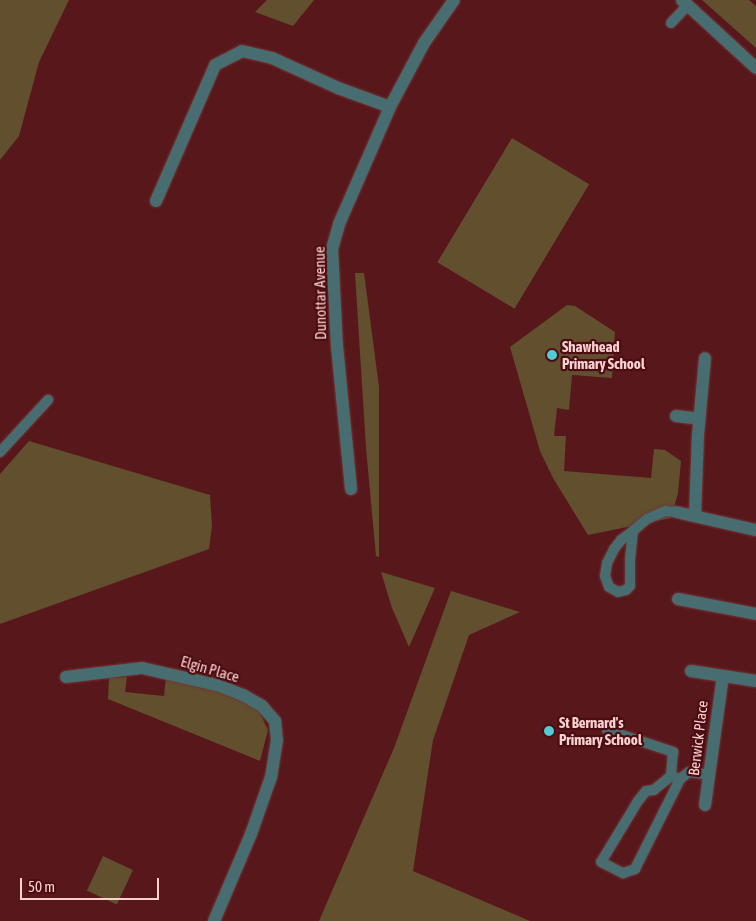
<!DOCTYPE html>
<html>
<head>
<meta charset="utf-8">
<style>
  body { margin:0 }
  #map { position:relative; width:756px; height:921px; overflow:hidden; background:#58181b; font-family:"Asap Condensed",sans-serif }
  div>[style] { position:absolute }
  .green>* { inset:0; background:#614f2e; transform-origin:0 0 }
  .roads { filter:drop-shadow(0 0 1px #723638) drop-shadow(0 0 1px #723638) }
  .service>* { height:10px; margin:-5px; padding:0 5px; transform-origin:5px; border-radius:5px; background:#486d70 }
  .minor>* { height:12px; margin:-6px; padding:0 6px; transform-origin:6px; border-radius:6px; background:#486d70 }
  .dots>* { width:14px; height:14px; translate:-50% -50%; box-sizing:border-box; border:2px solid #4c0c11; border-radius:50% }
  span { translate:-50% -50%; white-space:nowrap; text-align:center; line-height:1.15; -webkit-text-stroke:4.5px #4c0c11; paint-order:stroke }
  .street-label { font-size:15px; color:#fbd1cf }
  .poi-label { font-size:15px; color:#fbd1cf; font-weight:700 }
  .left { translate:0 -50%; text-align:left }
  .scale { position:absolute; left:20px; top:878px; width:139px; height:22px; box-sizing:border-box; border:2px solid #fbd1cf; border-top:0; padding-left:6px; font-size:15px; line-height:18px; white-space:nowrap; color:#fbd1cf; -webkit-text-stroke:4px #4c0c11; paint-order:stroke }
</style>
</head>
<body>
<div id="map">
  <div class="green">
    <i style="clip-path:polygon(0 0,69px 0,39px 62px,19px 136px,0 160px)"></i>
    <i style="clip-path:polygon(267px 0,314px 0,293px 26px,255px 12px)"></i>
    <i style="clip-path:polygon(702px 0,749px 0,756px 6px,756px 48px)"></i>
    <i style="left:512px;top:138px;width:90px;height:145px;rotate:31deg"></i>
    <i style="clip-path:polygon(355px 273px,364px 273px,379px 387px,379px 557px,376px 556px,366px 448px)"></i>
    <i style="clip-path:polygon(567px 305px,575px 306px,615px 332px,612px 378px,572px 375px,569px 410px,557px 408px,554px 436px,566px 436px,564px 471px,651px 478px,654px 449px,665px 450px,681px 461px,678px 493px,671px 518px,588px 535px,553px 478px,540px 451px,510px 347px)"></i>
    <i style="clip-path:polygon(29px 441px,210px 495px,212px 526px,209px 549px,0 624px,0 474px)"></i>
    <i style="clip-path:polygon(381px 572px,435px 588px,409px 647px,392px 608px)"></i>
    <i style="clip-path:polygon(451px 591px,520px 612px,469px 635px,433px 740px,413px 871px,530px 921px,319px 921px,394px 748px)"></i>
    <i style="clip-path:polygon(127px 677px,125px 692px,164px 696px,166px 677px,230px 694px,258px 709px,268px 730px,260px 761px,108px 699px,109px 678px)"></i>
    <i style="left:103px;top:856px;width:33px;height:38px;rotate:25deg"></i>
  </div>
  <div class="roads">
    <div class="service">
      <i style="left:671px;top:23px;width:25px;rotate:-47deg"></i>
      <i style="left:0;top:452px;width:71px;rotate:-47.3deg"></i>
      <i style="left:633px;top:531px;width:27px;rotate:96deg"></i>
      <i style="left:630px;top:558px;width:28px;rotate:90deg"></i>
      <i style="left:630px;top:586px;width:6px;rotate:135deg"></i>
      <i style="left:626px;top:590px;width:8px;rotate:166deg"></i>
      <i style="left:618px;top:592px;width:10px;rotate:-151deg"></i>
      <i style="left:609px;top:587px;width:12px;rotate:-110deg"></i>
      <i style="left:605px;top:576px;width:13px;rotate:-81deg"></i>
      <i style="left:607px;top:563px;width:16px;rotate:-63deg"></i>
      <i style="left:614px;top:549px;width:11px;rotate:-52deg"></i>
      <i style="left:621px;top:540px;width:15px;rotate:-37deg"></i>
      <i style="left:633px;top:531px;width:18px;rotate:-41deg"></i>
      <i style="left:647px;top:519px;width:20px;rotate:-24deg"></i>
      <i style="left:665px;top:511px;width:11px;rotate:5deg"></i>
      <i style="left:607px;top:730px;width:70px;rotate:18.4deg"></i>
      <i style="left:673px;top:752px;width:24px;rotate:95deg"></i>
      <i style="left:671px;top:776px;width:9px;rotate:18deg"></i>
      <i style="left:680px;top:779px;width:11px;rotate:-38deg"></i>
      <i style="left:689px;top:772px;width:21px;rotate:8deg"></i>
      <i style="left:671px;top:776px;width:22px;rotate:141deg"></i>
      <i style="left:654px;top:790px;width:8px;rotate:173deg"></i>
      <i style="left:646px;top:791px;width:13px;rotate:129deg"></i>
      <i style="left:638px;top:801px;width:71px;rotate:121.2deg"></i>
      <i style="left:601px;top:862px;width:25px;rotate:27deg"></i>
      <i style="left:623px;top:873px;width:13px;rotate:-18deg"></i>
      <i style="left:635px;top:869px;width:101px;rotate:-63.4deg"></i>
    </div>
    <div class="minor">
      <i style="left:682px;top:0;width:100px;rotate:42.6deg"></i>
      <i style="left:156px;top:201px;width:148px;rotate:-66.5deg"></i>
      <i style="left:215px;top:65px;width:30px;rotate:-27deg"></i>
      <i style="left:242px;top:51px;width:31px;rotate:13deg"></i>
      <i style="left:272px;top:58px;width:72px;rotate:24.4deg"></i>
      <i style="left:338px;top:88px;width:55px;rotate:20.1deg"></i>
      <i style="left:676px;top:416px;width:23px;rotate:7deg"></i>
      <i style="left:351px;top:489px;width:143px;rotate:-95.6deg"></i>
      <i style="left:337px;top:347px;width:98px;rotate:-92.9deg"></i>
      <i style="left:332px;top:249px;width:26px;rotate:-74deg"></i>
      <i style="left:339px;top:224px;width:128px;rotate:-66.4deg"></i>
      <i style="left:390px;top:107px;width:72px;rotate:-62deg"></i>
      <i style="left:424px;top:43px;width:52px;rotate:-55.1deg"></i>
      <i style="left:676px;top:512px;width:82px;rotate:12.7deg"></i>
      <i style="left:695px;top:516px;width:81px;rotate:-87.9deg"></i>
      <i style="left:698px;top:435px;width:77px;rotate:-84.8deg"></i>
      <i style="left:678px;top:599px;width:79px;rotate:10.9deg"></i>
      <i style="left:691px;top:671px;width:66px;rotate:8.7deg"></i>
      <i style="left:66px;top:677px;width:77px;rotate:-6.8deg"></i>
      <i style="left:142px;top:668px;width:77px;rotate:12.8deg"></i>
      <i style="left:217px;top:685px;width:28px;rotate:21deg"></i>
      <i style="left:243px;top:695px;width:22px;rotate:30deg"></i>
      <i style="left:262px;top:706px;width:20px;rotate:49deg"></i>
      <i style="left:275px;top:721px;width:19px;rotate:84deg"></i>
      <i style="left:277px;top:740px;width:37px;rotate:99deg"></i>
      <i style="left:271px;top:777px;width:60px;rotate:109.3deg"></i>
      <i style="left:251px;top:834px;width:95px;rotate:113deg"></i>
      <i style="left:705px;top:805px;width:130px;rotate:-82.1deg"></i>
    </div>
  </div>
  <div class="dots">
    <i style="left:552px;top:355px;background:#51ccd5"></i>
    <i style="left:549px;top:731px;background:#51ccd5"></i>
  </div>
  <div class="street-label">
    <span style="left:320px;top:293px;rotate:-91deg">Dunottar Avenue</span>
    <span style="left:210px;top:669px;rotate:16deg">Elgin Place</span>
    <span style="left:698px;top:738px;rotate:-83deg">Berwick Place</span>
  </div>
  <div class="poi-label">
    <span class="left" style="left:562px;top:355px">Shawhead<br>Primary School</span>
    <span class="left" style="left:559px;top:731px">St Bernard's<br>Primary School</span>
  </div>
  <div class="scale">50 m</div>
</div>
</body>
</html>
